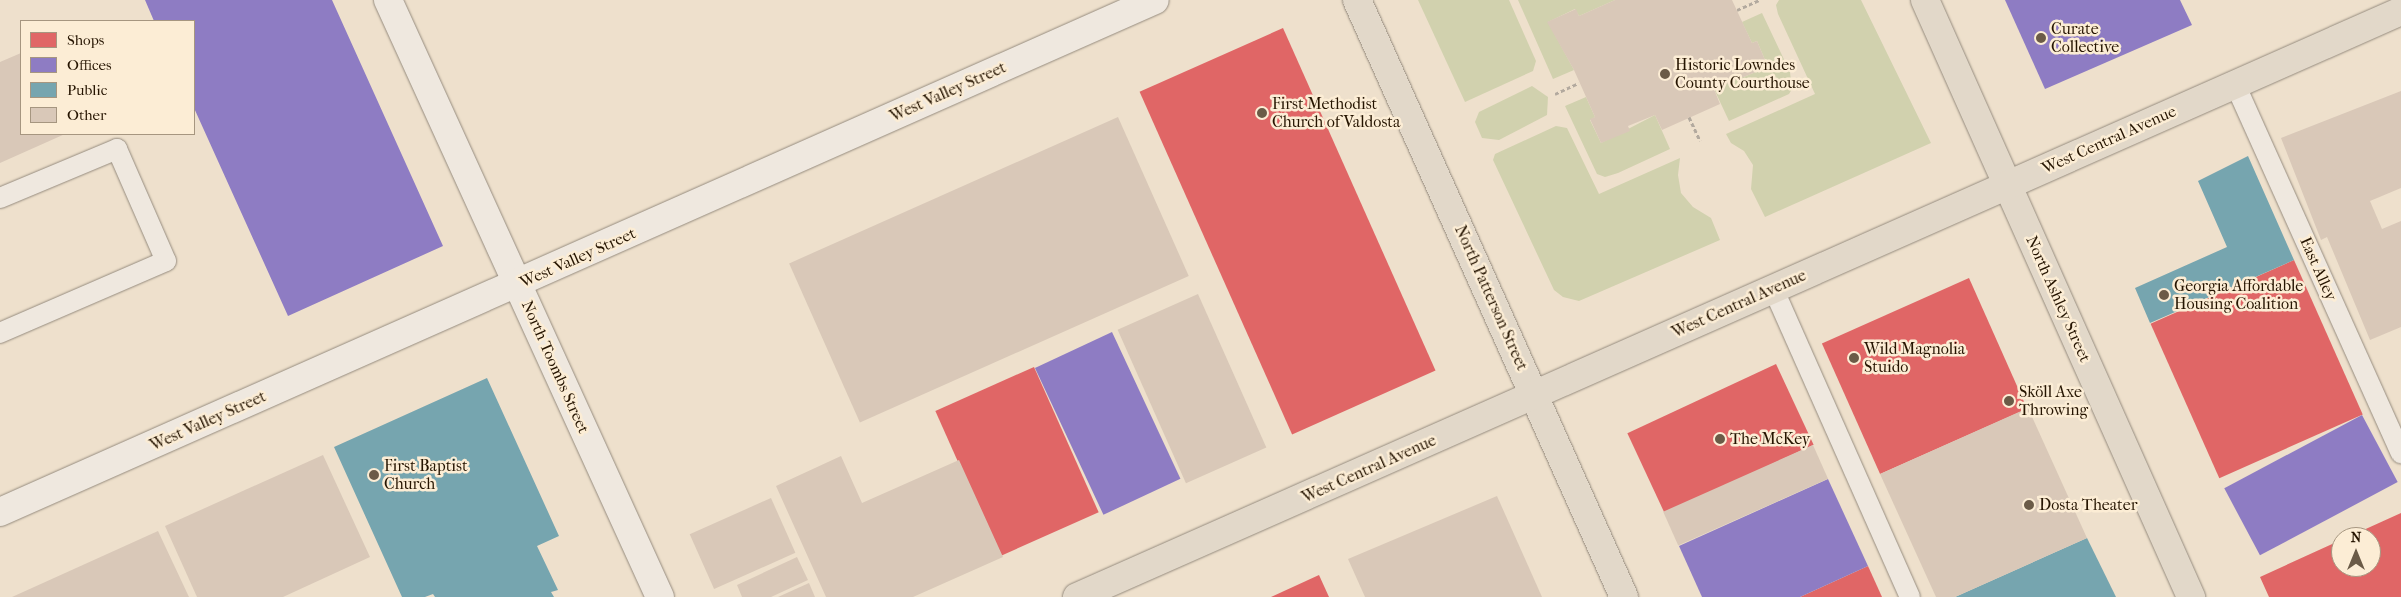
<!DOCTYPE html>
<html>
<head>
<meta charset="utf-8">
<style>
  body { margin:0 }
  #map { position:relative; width:2401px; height:597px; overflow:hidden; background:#eee0cc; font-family:"IM FELL French Canon",serif }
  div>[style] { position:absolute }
  .green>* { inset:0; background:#d1d1ae }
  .shops>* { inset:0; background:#e06666; transform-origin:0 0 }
  .offices>* { inset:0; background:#8e7cc3; transform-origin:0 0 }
  .public>* { inset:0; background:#76a5af }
  .building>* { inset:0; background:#d9c8b8; transform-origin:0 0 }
  .path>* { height:3px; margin-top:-1.5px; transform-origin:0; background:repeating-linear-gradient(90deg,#b2a99e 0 4px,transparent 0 6.5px) }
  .roads { filter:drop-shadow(0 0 1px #958b7e) drop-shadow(0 0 1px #958b7e) }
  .service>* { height:20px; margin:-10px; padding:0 10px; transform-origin:10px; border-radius:10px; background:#efe8df }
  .minor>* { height:28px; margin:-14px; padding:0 14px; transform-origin:14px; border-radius:14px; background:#efe8df }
  .tertiary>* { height:28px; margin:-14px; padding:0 14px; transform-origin:14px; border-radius:14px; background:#efe8df }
  .primary>* { height:28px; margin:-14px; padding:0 14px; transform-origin:14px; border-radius:14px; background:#e2d8c9 }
  .trunk>* { height:28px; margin:-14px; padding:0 14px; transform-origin:14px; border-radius:14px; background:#e2d8c9 }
  .dots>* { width:14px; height:14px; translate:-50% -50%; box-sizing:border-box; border:2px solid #fcedd5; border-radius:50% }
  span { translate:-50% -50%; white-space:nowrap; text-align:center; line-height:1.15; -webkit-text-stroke:5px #fcedd5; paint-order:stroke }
  .poi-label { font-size:16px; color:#251400 }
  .left { translate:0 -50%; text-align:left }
  .street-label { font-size:16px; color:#251400 }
  .legend { position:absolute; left:20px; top:20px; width:175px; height:115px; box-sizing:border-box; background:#fcedd5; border:1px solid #a69680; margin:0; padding:6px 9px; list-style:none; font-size:15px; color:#251400 }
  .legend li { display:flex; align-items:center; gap:10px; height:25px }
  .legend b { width:25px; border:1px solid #a69680 }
  .north { position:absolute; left:2331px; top:527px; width:50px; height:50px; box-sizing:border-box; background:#fcedd5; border:1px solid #a69680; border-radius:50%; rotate:0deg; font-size:14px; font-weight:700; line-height:20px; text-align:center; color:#251400 }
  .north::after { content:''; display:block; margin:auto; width:18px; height:22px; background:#6b5b47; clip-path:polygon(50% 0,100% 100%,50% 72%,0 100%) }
</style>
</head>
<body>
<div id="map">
  <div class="green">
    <i style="clip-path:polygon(1418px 0,1509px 0,1536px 61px,1533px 71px,1465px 102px)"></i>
    <i style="clip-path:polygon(1518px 0,1615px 0,1579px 16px,1575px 9px,1548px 22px,1574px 70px,1553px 79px)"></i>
    <i style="clip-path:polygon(1779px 0,1861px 0,1931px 143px,1765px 217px,1751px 189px,1753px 165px,1744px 151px,1731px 143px,1726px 134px,1815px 94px,1778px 14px,1776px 5px)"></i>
    <i style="clip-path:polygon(1762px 13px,1790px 72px,1792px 89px,1789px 94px,1729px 121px,1714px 89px,1768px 67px,1757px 41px,1752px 43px,1742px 22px)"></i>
    <i style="clip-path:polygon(1532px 86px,1548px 97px,1547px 115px,1499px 140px,1482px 138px,1475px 122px,1479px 112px)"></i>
    <i style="clip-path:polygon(1586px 97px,1595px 117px,1590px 120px,1601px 143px,1655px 115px,1670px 149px,1618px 173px,1605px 177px,1597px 174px,1565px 106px)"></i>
    <i style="clip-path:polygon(1556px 126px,1567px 128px,1599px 194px,1680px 158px,1678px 175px,1681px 193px,1693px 207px,1711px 218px,1720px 240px,1579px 301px,1563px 297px,1554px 290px,1493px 160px,1495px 154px)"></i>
  </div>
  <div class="shops">
    <i style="left:1283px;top:28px;width:375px;height:157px;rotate:66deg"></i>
    <i style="left:2294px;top:260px;width:169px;height:157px;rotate:66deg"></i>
    <i style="left:1969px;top:278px;width:143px;height:161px;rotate:66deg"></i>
    <i style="left:1776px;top:364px;width:89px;height:164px;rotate:65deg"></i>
    <i style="left:1034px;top:367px;width:159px;height:108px;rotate:66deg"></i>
    <i style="clip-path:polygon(2401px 513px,2401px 597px,2269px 597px,2260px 577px,2341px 540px,2341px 567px,2371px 567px,2371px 537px,2348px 537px)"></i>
    <i style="clip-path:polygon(1868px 566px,1882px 597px,1800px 597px)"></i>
    <i style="clip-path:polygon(1319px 575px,1329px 597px,1271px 597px)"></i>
  </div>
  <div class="offices">
    <i style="clip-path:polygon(145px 0,332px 0,443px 246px,288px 316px,194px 108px,194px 21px,154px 21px)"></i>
    <i style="clip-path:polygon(2005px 0,2180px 0,2192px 25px,2045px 89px)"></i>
    <i style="left:1112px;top:332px;width:162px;height:85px;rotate:65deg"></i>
    <i style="left:2362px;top:415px;width:76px;height:156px;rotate:62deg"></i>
    <i style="clip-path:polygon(1828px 479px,1868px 566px,1800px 597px,1702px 597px,1679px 546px)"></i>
  </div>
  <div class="public">
    <i style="clip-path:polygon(2248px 156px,2294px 260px,2150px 323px,2135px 288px,2227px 247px,2198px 181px)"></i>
    <i style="clip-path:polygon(487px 378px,559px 536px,537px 546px,558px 590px,551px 592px,554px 597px,435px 597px,433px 594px,425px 597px,402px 597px,334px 447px)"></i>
    <i style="clip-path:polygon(2087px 538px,2116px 597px,1955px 597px)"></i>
  </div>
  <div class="building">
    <i style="clip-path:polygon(1615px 0,1732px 0,1752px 43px,1757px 41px,1768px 67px,1714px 89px,1720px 104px,1662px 130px,1655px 115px,1628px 126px,1630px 131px,1601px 143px,1590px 119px,1595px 117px,1574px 70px,1547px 22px,1576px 9px,1579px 16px)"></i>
    <i style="clip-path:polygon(21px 53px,21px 134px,65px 134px,0 163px,0 62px)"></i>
    <i style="clip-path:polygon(2401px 91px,2401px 188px,2370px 201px,2382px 229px,2401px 221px,2401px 327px,2370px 340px,2327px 237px,2321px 240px,2281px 138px)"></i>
    <i style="left:1118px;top:117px;width:174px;height:360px;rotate:66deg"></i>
    <i style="left:1198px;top:294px;width:168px;height:88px;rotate:66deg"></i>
    <i style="clip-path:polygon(2028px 408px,2087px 538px,1955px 597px,1936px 597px,1880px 474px)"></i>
    <i style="left:1813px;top:445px;width:37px;height:164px;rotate:66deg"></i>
    <i style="clip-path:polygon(323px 455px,370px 557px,283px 597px,197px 597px,165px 526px)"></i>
    <i style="clip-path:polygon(841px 456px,862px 503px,959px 460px,1003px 557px,913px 597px,826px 597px,776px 486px)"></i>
    <i style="clip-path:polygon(1497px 496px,1542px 597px,1365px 597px,1348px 559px)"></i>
    <i style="left:771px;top:498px;width:60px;height:89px;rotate:66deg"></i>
    <i style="clip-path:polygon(158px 531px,189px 597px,12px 597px)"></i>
    <i style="clip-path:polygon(797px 557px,808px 580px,771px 597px,742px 597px,737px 585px)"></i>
    <i style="clip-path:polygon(809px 583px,815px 597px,778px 597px)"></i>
  </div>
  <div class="path">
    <i style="left:1737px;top:10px;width:24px;rotate:-24deg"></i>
    <i style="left:1555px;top:94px;width:26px;rotate:-25deg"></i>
    <i style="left:1689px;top:117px;width:26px;rotate:65deg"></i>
  </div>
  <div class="roads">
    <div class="service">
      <i style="left:2235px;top:84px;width:405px;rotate:65.8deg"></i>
      <i style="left:0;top:198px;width:127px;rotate:-22.7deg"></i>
      <i style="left:117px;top:149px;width:122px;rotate:66.4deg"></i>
      <i style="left:166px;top:261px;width:181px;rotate:156.6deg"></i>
      <i style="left:1773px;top:288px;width:338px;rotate:66.1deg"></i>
    </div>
    <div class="minor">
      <i style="left:388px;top:0;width:656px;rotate:65.51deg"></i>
    </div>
    <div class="tertiary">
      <i style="left:0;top:512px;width:1263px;rotate:-23.91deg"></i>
    </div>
    <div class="primary">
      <i style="left:1357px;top:0;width:654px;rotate:65.9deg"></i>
      <i style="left:1925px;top:0;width:654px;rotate:65.98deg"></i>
    </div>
    <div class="trunk">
      <i style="left:1077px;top:597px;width:1448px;rotate:-23.87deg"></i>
    </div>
  </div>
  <div class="dots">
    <i style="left:2041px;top:38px;background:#6b5b47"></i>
    <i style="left:1665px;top:74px;background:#6b5b47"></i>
    <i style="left:1262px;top:113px;background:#6b5b47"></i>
    <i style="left:2164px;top:295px;background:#6b5b47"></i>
    <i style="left:1854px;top:358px;background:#6b5b47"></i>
    <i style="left:2009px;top:401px;background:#6b5b47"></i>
    <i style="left:1720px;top:439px;background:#6b5b47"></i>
    <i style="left:374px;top:475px;background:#6b5b47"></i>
    <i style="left:2029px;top:505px;background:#6b5b47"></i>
  </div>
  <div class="poi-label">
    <span class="left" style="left:2051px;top:38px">Curate<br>Collective</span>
    <span class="left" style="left:1675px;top:74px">Historic Lowndes<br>County Courthouse</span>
    <span class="left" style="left:1272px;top:113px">First Methodist<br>Church of Valdosta</span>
    <span class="left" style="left:2174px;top:295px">Georgia Affordable<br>Housing Coalition</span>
    <span class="left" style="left:1864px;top:358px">Wild Magnolia<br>Stuido</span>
    <span class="left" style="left:2019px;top:401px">Sköll Axe<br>Throwing</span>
    <span class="left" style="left:1730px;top:439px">The McKey</span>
    <span class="left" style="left:384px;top:475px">First Baptist<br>Church</span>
    <span class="left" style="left:2039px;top:505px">Dosta Theater</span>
  </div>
  <div class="street-label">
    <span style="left:948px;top:92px;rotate:-24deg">West Valley Street</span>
    <span style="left:2109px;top:140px;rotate:-24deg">West Central Avenue</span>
    <span style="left:578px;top:258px;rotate:-24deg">West Valley Street</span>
    <span style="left:2318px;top:269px;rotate:66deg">East Alley</span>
    <span style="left:1491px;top:298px;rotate:66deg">North Patterson Street</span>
    <span style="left:2058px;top:299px;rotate:66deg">North Ashley Street</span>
    <span style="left:1739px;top:304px;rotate:-24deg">West Central Avenue</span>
    <span style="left:555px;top:367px;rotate:66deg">North Toombs Street</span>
    <span style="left:208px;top:421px;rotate:-24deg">West Valley Street</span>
    <span style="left:1369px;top:469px;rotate:-24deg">West Central Avenue</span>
  </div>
  <ul class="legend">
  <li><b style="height:14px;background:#e06666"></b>Shops</li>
  <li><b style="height:14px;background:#8e7cc3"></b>Offices</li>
  <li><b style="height:14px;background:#76a5af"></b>Public</li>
  <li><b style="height:14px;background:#d9c8b8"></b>Other</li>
  </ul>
  <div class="north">N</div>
</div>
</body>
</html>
